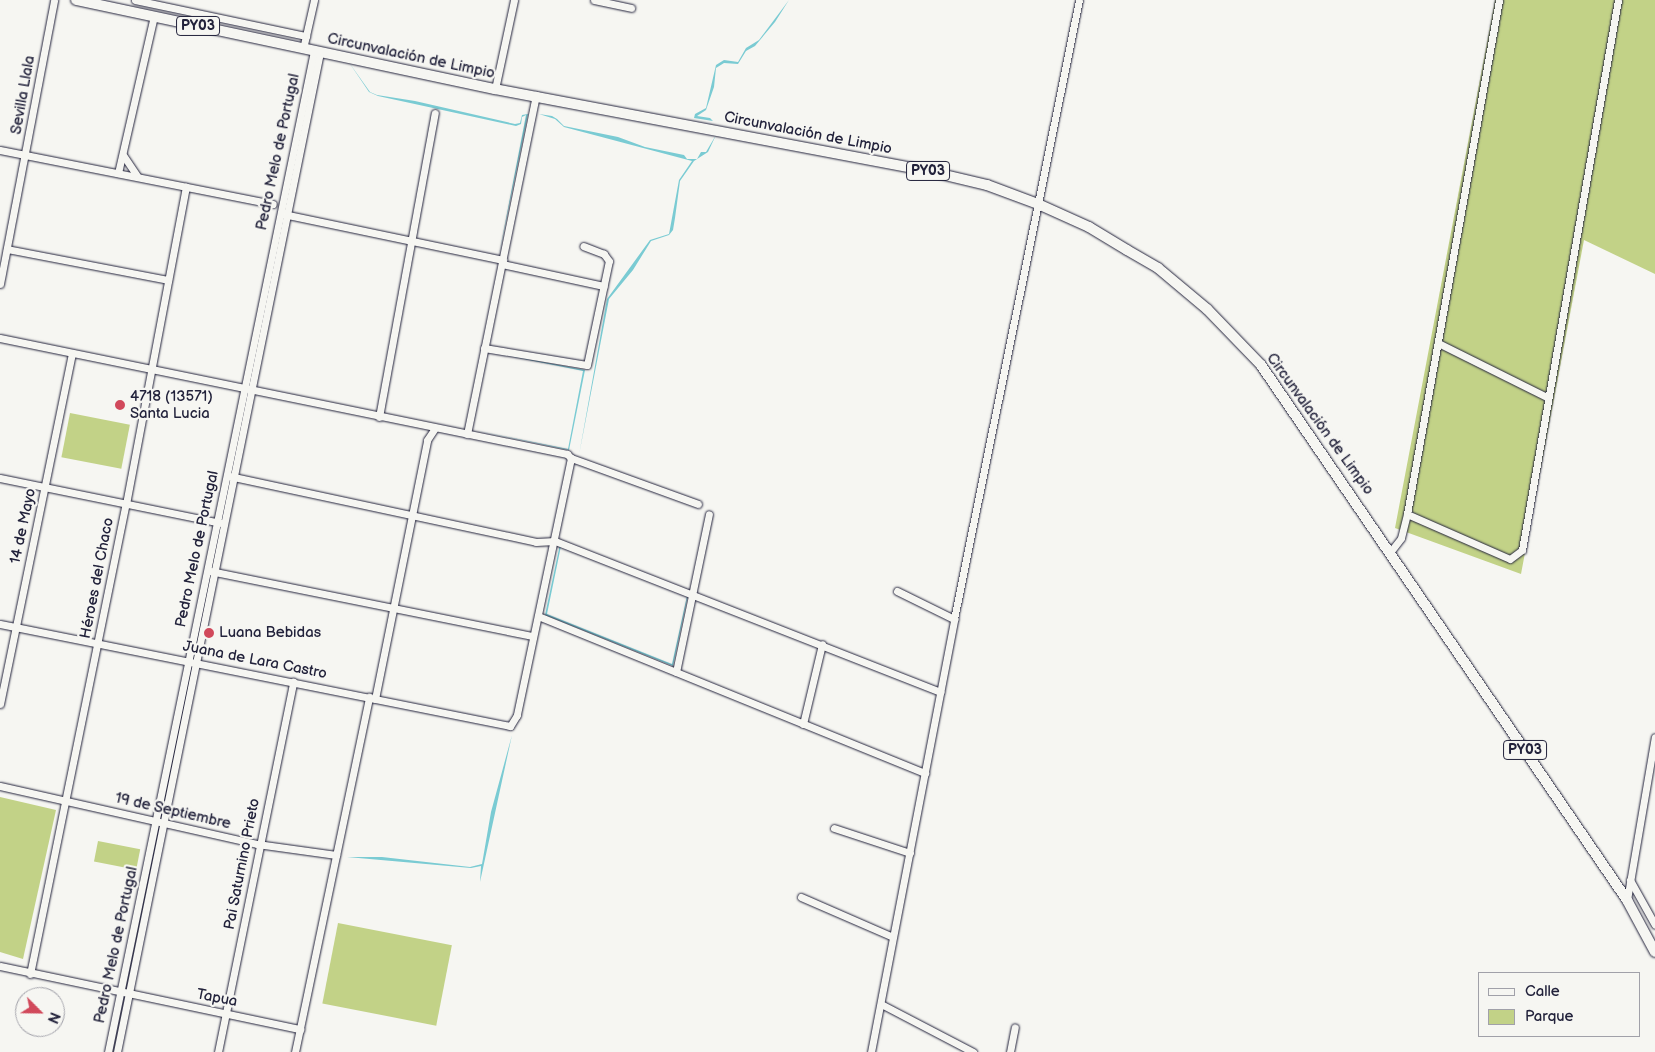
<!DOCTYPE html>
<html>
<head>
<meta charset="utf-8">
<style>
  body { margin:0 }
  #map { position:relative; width:1655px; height:1052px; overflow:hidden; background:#f6f6f2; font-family:"Balsamiq Sans",sans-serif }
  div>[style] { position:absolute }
  .green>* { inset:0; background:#c2d287; transform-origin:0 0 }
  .water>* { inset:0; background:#7acbd3 }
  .roads { filter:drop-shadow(0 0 1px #22223b) drop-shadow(0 0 1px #22223b) }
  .minor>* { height:7px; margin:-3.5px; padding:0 3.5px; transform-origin:3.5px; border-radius:3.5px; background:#f6f6f2 }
  .highway>* { height:10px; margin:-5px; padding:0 5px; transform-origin:5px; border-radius:5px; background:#f6f6f2 }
  .dots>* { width:14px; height:14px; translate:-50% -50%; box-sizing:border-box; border:2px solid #f6f6f2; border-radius:50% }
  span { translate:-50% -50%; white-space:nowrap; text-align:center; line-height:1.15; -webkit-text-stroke:4.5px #f6f6f2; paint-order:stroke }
  .shield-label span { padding:1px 4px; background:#f6f6f2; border:1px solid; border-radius:4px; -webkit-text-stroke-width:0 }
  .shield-label { font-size:14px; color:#22223b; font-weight:700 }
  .street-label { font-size:15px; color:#22223b }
  .poi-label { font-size:15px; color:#22223b }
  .left { translate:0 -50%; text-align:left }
  .legend { position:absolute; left:1478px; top:972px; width:162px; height:65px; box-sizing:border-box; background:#f6f6f2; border:1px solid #a1a1a9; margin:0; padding:6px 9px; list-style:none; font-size:15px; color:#22223b }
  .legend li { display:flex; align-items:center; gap:10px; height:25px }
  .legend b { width:25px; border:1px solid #a1a1a9 }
  .north { position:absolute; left:15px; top:987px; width:50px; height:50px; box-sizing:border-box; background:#f6f6f2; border:1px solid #a1a1a9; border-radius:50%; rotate:113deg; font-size:14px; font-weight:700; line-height:20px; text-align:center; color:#22223b }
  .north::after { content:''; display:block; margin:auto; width:18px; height:22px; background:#d1495b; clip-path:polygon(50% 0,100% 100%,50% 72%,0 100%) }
</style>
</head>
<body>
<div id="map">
  <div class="green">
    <i style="clip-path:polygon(1495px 0,1655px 0,1655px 274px,1584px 240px,1521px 574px,1395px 528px)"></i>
    <i style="left:70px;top:413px;width:61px;height:45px;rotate:11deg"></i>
    <i style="clip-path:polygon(0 797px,56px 810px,23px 959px,0 952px)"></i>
    <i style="left:98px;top:841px;width:43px;height:21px;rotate:11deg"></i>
    <i style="left:338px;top:923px;width:116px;height:82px;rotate:11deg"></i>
  </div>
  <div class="water">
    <i style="clip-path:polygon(789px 0,775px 22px,755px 46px,746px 51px,738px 64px,724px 63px,716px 68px,714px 87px,706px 110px,697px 116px,710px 118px,713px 121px,694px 118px,695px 114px,706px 108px,716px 65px,724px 60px,738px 62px,746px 48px,759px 40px)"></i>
    <i style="clip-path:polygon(348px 61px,370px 92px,377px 95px,415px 101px,515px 124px,520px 123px,522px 115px,528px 114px,499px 255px,526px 115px,522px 117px,521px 124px,516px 126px,378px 96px,369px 92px)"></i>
    <i style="clip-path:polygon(539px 114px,552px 116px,557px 119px,564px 126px,618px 137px,645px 147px,684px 155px,687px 159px,697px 159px,701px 152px,706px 152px,716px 135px,708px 152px,694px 161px,680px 181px,675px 218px,673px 230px,669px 235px,651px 241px,633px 270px,609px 299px,579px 455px,607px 299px,650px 240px,669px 234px,679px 180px,692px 161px,564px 127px,555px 119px)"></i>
    <i style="clip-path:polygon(489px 352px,585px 370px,569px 450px,473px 430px,568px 449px,583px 371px)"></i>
    <i style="clip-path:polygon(evenodd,560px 544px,688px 595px,673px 666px,545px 615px,560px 544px,561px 546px,687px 596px,672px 664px,547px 614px,561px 546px)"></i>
    <i style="clip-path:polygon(512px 735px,480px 882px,481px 866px,471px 868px,347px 857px,382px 857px,470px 867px,482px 864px,491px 812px)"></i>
  </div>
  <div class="roads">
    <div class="minor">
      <i style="left:135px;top:0;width:175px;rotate:11.9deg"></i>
      <i style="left:594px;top:0;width:38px;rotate:12deg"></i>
      <i style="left:303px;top:49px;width:50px;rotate:-77.3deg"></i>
      <i style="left:495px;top:89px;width:91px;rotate:-77.9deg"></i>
      <i style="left:0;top:150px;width:278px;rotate:11.2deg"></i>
      <i style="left:123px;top:155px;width:25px;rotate:56deg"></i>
      <i style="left:118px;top:173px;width:161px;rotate:-77.1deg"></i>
      <i style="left:283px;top:214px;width:225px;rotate:11.8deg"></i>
      <i style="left:7px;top:249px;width:164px;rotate:10.9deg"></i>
      <i style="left:502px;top:264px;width:104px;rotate:12.2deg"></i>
      <i style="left:0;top:284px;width:289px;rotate:-79.2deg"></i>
      <i style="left:0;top:338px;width:579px;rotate:11.56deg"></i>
      <i style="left:567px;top:454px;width:6px;rotate:45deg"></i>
      <i style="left:571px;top:458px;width:263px;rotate:101.9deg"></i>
      <i style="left:517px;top:715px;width:13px;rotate:122deg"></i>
      <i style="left:510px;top:726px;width:520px;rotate:-168.69deg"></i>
      <i style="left:1438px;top:343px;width:122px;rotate:26.4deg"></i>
      <i style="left:484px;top:348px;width:104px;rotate:9.4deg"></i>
      <i style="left:587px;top:365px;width:106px;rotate:-78.1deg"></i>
      <i style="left:609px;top:261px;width:9px;rotate:-126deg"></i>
      <i style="left:604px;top:254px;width:22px;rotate:-159deg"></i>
      <i style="left:379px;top:417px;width:309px;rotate:-79.6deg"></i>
      <i style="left:467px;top:434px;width:346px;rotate:-78.5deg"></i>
      <i style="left:571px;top:458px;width:135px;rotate:19.9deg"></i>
      <i style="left:229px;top:476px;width:314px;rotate:12.1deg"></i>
      <i style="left:536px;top:542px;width:19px;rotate:-3deg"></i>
      <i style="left:555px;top:541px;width:414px;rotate:21.4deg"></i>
      <i style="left:0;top:478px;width:226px;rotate:11.5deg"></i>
      <i style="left:1407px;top:514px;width:112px;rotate:23.6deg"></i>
      <i style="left:1510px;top:559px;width:15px;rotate:-37deg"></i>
      <i style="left:1522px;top:550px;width:558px;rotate:-80.1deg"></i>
      <i style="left:1391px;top:551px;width:16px;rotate:-52deg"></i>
      <i style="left:1401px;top:538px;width:25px;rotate:-76deg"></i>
      <i style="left:1407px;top:514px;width:522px;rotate:-79.85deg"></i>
      <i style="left:210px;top:571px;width:328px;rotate:11.4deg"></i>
      <i style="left:897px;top:591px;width:64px;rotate:26.2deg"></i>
      <i style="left:538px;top:616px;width:418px;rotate:22.1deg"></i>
      <i style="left:676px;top:672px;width:161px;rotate:-78.2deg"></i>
      <i style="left:375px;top:699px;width:264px;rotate:-78.6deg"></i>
      <i style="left:427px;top:440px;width:14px;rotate:-56deg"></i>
      <i style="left:0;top:704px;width:358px;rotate:-78.4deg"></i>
      <i style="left:803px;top:724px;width:82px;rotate:-76.6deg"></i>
      <i style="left:0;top:786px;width:263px;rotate:12.7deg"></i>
      <i style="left:257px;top:844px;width:80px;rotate:7.9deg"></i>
      <i style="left:834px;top:828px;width:80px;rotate:18.2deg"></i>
      <i style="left:1630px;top:880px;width:51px;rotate:60.9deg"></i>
      <i style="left:801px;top:897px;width:100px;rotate:23.5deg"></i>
      <i style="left:1627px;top:900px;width:165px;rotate:-80.3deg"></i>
      <i style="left:0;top:966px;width:307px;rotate:11.9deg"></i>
      <i style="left:30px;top:974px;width:480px;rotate:-78.5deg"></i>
      <i style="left:126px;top:504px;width:323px;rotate:-79.3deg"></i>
      <i style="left:881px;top:1004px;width:104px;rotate:27.6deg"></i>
      <i style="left:108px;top:1052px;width:1022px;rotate:-78.37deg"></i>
      <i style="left:117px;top:1052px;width:1020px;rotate:-78.52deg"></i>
      <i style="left:218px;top:1052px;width:378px;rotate:-78.5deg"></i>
      <i style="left:295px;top:1052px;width:363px;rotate:-78.2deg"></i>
      <i style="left:871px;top:1052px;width:441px;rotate:-79.1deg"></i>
      <i style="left:954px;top:619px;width:631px;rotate:-78.58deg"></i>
      <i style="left:1010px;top:1052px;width:25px;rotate:-79deg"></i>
    </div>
    <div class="highway">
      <i style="left:76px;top:0;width:428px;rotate:12deg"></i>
      <i style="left:495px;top:89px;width:441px;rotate:10.7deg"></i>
      <i style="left:928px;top:171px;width:61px;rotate:13.3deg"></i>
      <i style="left:987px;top:185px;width:54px;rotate:20.4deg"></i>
      <i style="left:1038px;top:204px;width:56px;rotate:24.3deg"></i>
      <i style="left:1089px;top:227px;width:44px;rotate:31.2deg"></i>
      <i style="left:1127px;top:250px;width:36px;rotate:30deg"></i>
      <i style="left:1158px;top:268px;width:64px;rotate:39.9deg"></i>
      <i style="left:1207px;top:309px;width:78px;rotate:46deg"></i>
      <i style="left:1261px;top:365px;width:648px;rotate:55.62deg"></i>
      <i style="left:1627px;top:900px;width:59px;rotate:61.7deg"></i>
    </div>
  </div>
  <div class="dots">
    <i style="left:120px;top:405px;background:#d1495b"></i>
    <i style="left:209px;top:633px;background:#d1495b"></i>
  </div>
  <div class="shield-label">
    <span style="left:198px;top:26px">PY03</span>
    <span style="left:928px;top:171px">PY03</span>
    <span style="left:1525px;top:750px">PY03</span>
  </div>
  <div class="street-label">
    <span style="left:411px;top:56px;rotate:12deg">Circunvalación de Limpio</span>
    <span style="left:23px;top:95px;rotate:-80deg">Sevilla Llala</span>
    <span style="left:808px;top:133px;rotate:11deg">Circunvalación de Limpio</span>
    <span style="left:278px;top:152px;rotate:-78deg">Pedro Melo de Portugal</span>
    <span style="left:1320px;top:424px;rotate:54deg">Circunvalación de Limpio</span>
    <span style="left:23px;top:526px;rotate:-78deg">14 de Mayo</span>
    <span style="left:197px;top:549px;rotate:-78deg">Pedro Melo de Portugal</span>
    <span style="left:97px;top:578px;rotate:-79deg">Héroes del Chaco</span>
    <span style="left:255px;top:660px;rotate:11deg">Juana de Lara Castro</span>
    <span style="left:173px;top:811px;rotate:13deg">19 de Septiembre</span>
    <span style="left:242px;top:864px;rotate:-79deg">Pai Saturnino Prieto</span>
    <span style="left:116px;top:945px;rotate:-78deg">Pedro Melo de Portugal</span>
    <span style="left:217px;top:998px;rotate:11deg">Tapua</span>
  </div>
  <div class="poi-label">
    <span class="left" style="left:130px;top:405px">4718 (13571)<br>Santa Lucia</span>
    <span class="left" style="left:219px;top:633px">Luana Bebidas</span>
  </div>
  <ul class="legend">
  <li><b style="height:6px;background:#f6f6f2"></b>Calle</li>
  <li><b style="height:14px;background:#c2d287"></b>Parque</li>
  </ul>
  <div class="north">N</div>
</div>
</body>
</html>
